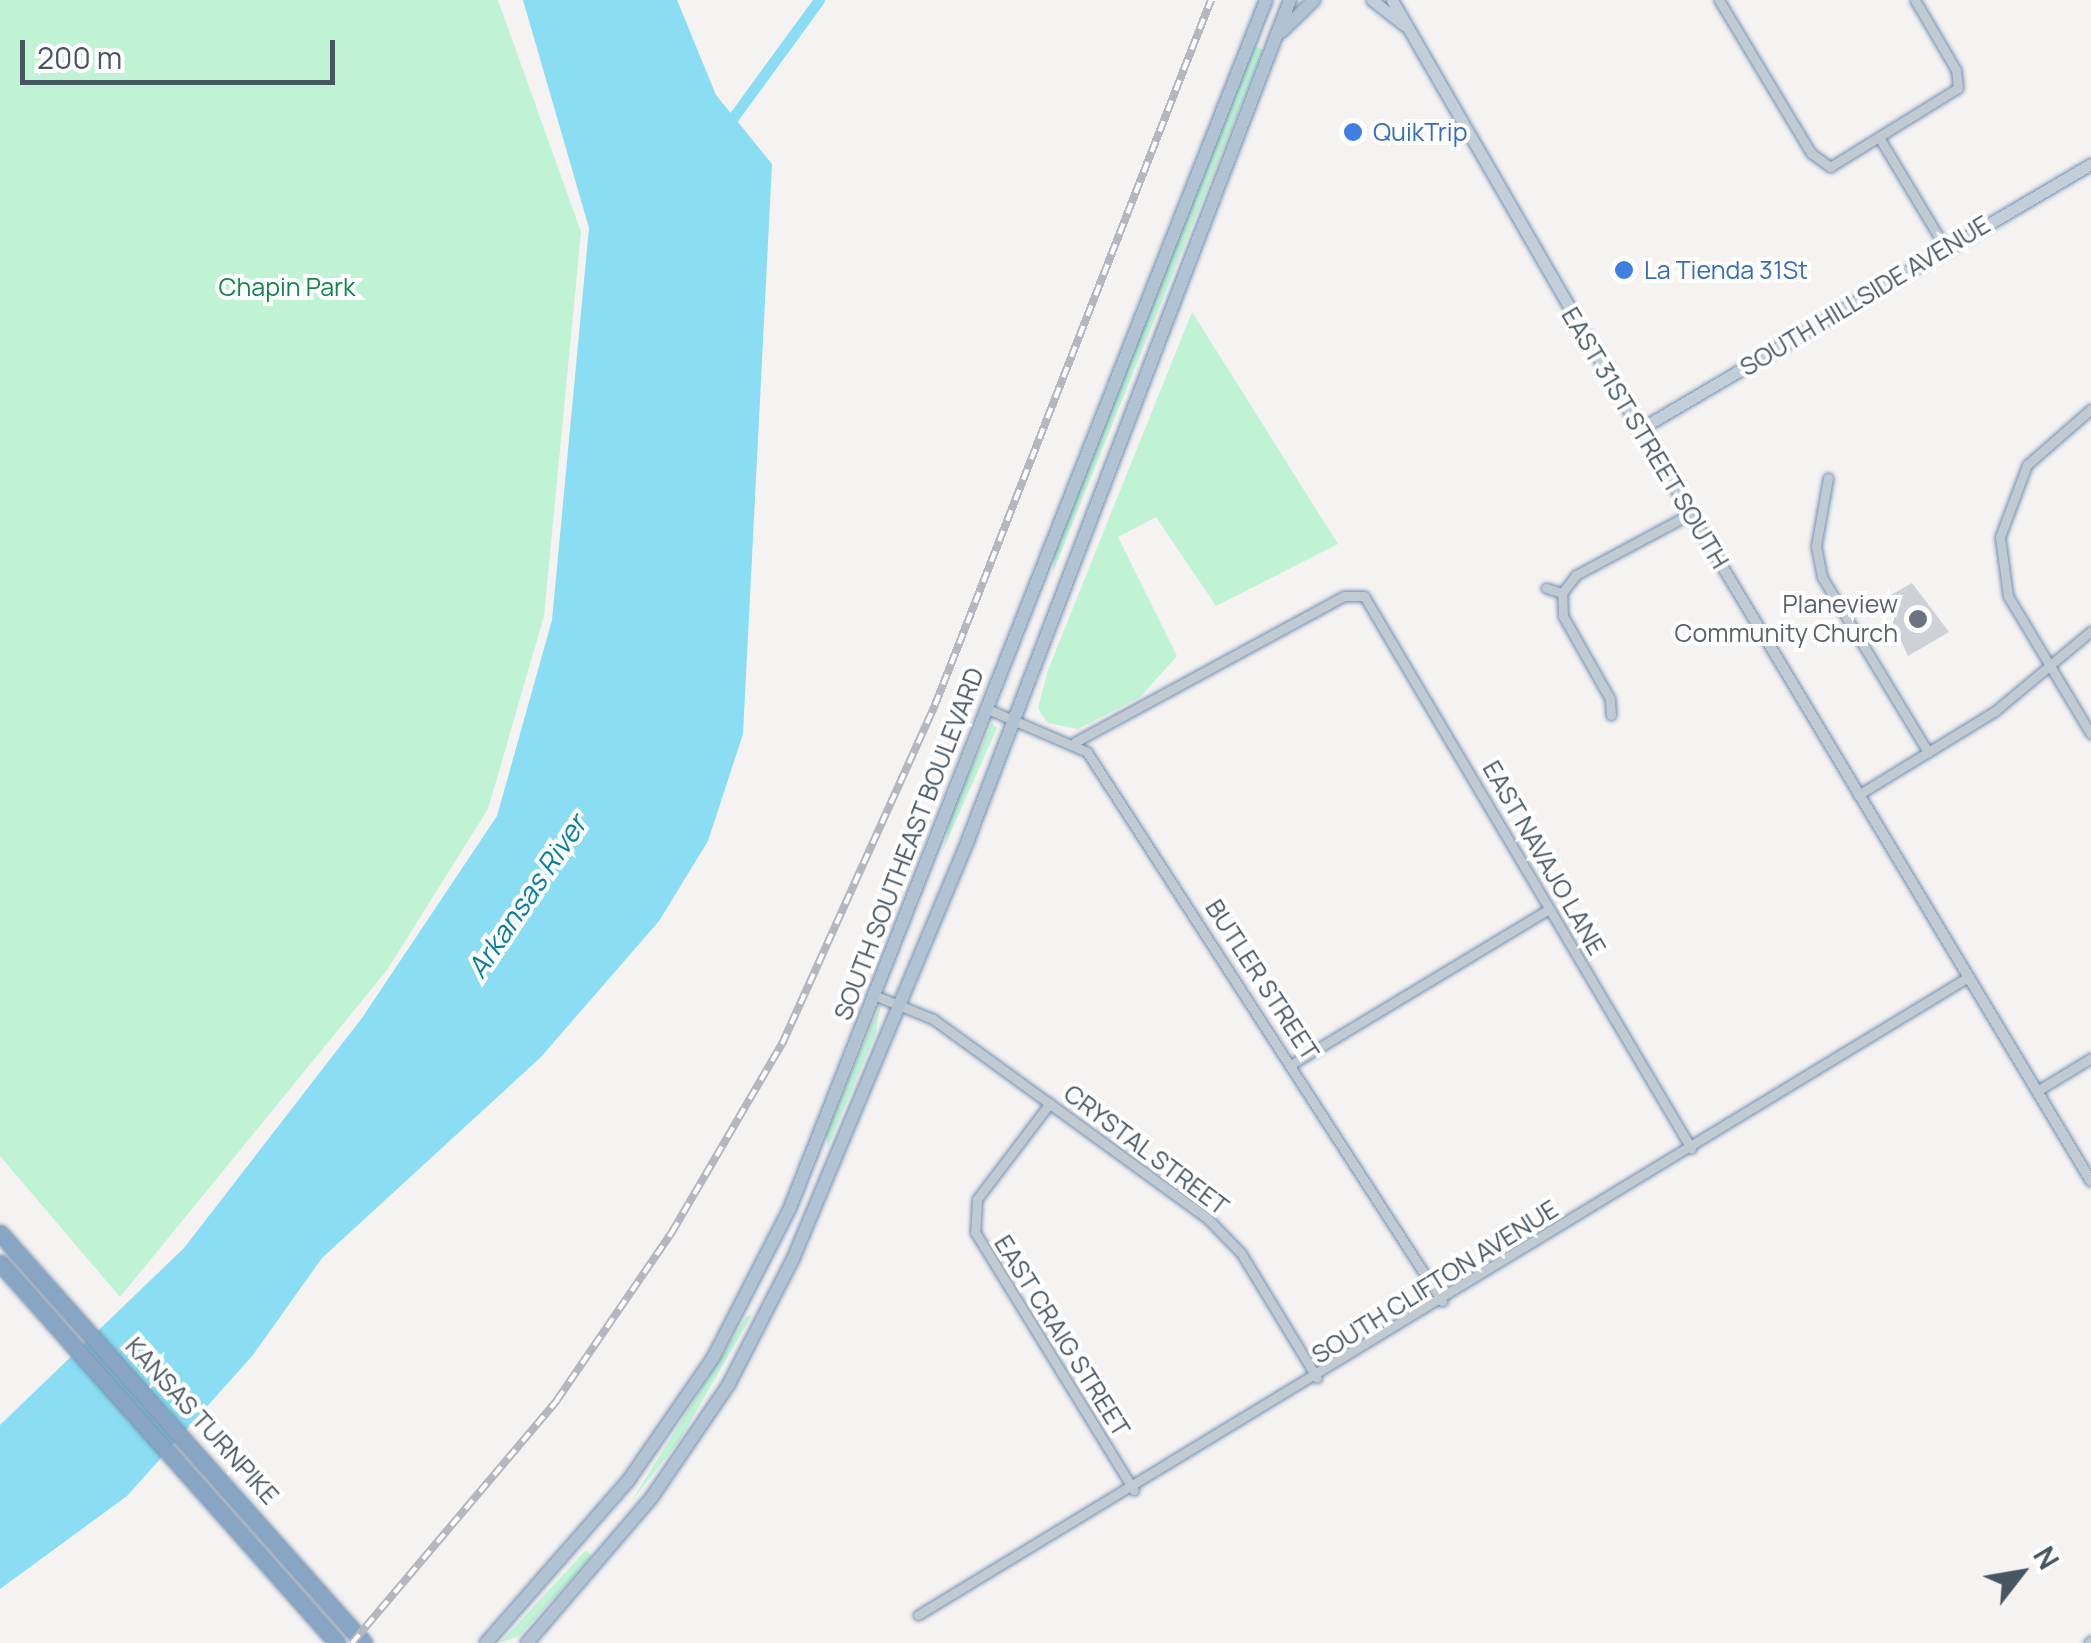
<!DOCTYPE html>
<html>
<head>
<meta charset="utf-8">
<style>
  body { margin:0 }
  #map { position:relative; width:2091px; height:1643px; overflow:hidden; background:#f5f2f2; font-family:Manrope,sans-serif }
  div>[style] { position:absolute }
  .green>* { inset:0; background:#c0f3d4 }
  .water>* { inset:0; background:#8addf3 }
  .canal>* { height:11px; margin:-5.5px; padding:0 5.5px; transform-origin:5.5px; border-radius:5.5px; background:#8addf3 }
  .building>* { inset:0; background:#ced1d8 }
  .roads { filter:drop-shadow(0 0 2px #7390af) drop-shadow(0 0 2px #7390af) }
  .minor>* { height:9px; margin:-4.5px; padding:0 4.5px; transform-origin:4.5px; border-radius:4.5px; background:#c0cad2 }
  .tertiary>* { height:10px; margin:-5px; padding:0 5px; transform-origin:5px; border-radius:5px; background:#c0cad2 }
  .secondary>* { height:11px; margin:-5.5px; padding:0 5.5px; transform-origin:5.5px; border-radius:5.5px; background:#c2ceda }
  .primary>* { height:12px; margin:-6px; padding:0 6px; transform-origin:6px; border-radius:6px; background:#b1c2d2 }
  .motorway>* { height:15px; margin:-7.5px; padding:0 7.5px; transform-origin:7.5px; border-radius:7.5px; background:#88a5c3 }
  .rail>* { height:8px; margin-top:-4px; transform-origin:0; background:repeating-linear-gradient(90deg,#fff 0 11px,#b4b7bd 0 22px); box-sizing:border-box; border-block:2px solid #b4b7bd }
  .dots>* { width:28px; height:28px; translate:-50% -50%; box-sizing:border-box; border:5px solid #fff; border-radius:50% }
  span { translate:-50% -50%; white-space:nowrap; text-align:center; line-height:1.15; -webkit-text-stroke:8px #fff; paint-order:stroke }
  .shop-label { font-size:25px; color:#366cbe }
  .left { translate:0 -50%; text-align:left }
  .park-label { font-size:25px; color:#11854b }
  .street-label { font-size:25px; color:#485662 }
  .worship-label { font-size:25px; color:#5b616d }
  .right { translate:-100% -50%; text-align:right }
  .water-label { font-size:28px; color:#0580a2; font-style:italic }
  .north { position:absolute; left:1971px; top:1523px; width:100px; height:100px; -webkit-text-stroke:8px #fff; paint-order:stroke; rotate:59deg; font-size:28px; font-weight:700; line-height:40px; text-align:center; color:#485662 }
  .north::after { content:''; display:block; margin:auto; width:35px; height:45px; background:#485662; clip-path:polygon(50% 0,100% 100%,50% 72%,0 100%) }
  .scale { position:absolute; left:20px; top:40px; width:315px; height:45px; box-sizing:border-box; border:5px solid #485662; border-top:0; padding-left:12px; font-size:30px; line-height:35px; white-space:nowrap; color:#485662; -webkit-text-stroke:8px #fff; paint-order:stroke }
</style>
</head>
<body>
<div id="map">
  <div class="green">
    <i style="clip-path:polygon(0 0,498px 0,581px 232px,544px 616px,488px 809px,387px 970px,120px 1297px,0 1156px)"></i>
    <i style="clip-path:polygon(1253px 45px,1263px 50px,1053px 572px,1055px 552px)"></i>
    <i style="clip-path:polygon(1192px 312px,1338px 544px,1216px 606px,1156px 517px,1118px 537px,1177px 656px,1140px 697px,1078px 729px,1047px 723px,1038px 708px,1048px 670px)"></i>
    <i style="clip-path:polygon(992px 723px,997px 728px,943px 850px,954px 806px)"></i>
    <i style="clip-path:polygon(881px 1003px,876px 1033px,828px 1147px,826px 1134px)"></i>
    <i style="clip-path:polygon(752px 1315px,679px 1441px,631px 1502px,746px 1317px)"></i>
    <i style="clip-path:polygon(586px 1550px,592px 1556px,519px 1636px,500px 1643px)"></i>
  </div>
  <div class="water">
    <i style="clip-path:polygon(523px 0,677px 0,716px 95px,772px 164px,743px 734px,708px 841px,659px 921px,541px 1057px,322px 1258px,253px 1355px,127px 1496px,0 1589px,0 1425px,184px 1248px,362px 1018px,497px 816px,552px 620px,589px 228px)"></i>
  </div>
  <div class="canal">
    <i style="left:727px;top:126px;width:156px;rotate:-53.9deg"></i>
  </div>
  <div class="building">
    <i style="clip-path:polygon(1912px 583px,1949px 632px,1908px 656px,1882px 600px)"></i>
  </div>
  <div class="roads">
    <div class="minor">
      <i style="left:1719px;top:0;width:179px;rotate:59deg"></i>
      <i style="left:1811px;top:153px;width:24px;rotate:36deg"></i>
      <i style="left:1830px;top:167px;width:150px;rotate:-31.7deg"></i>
      <i style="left:1958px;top:88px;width:18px;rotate:-96deg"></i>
      <i style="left:1956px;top:70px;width:81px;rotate:-120.4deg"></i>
      <i style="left:1880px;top:139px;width:128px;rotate:59deg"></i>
      <i style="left:2091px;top:409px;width:85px;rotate:138.8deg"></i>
      <i style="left:2027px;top:465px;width:77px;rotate:110.6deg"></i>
      <i style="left:2000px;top:537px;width:60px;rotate:82.3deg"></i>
      <i style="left:2008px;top:596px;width:161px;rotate:59deg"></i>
      <i style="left:1828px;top:478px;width:69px;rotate:100deg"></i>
      <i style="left:1816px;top:546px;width:32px;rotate:79deg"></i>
      <i style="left:1822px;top:577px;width:205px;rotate:58.8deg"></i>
      <i style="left:1546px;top:588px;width:17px;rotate:17deg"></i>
      <i style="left:985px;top:708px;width:111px;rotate:23.3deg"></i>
      <i style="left:1087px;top:752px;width:654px;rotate:57.11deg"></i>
      <i style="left:1611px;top:715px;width:16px;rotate:-94deg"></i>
      <i style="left:1610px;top:699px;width:95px;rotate:-119.5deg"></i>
      <i style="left:1563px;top:616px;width:23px;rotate:-92deg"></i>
      <i style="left:1562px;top:593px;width:23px;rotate:-52deg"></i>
      <i style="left:1576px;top:575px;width:129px;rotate:-28.2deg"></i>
      <i style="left:1075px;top:742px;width:306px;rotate:-28.5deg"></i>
      <i style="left:1344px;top:596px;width:20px"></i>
      <i style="left:1364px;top:596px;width:642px;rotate:59.36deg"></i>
      <i style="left:1858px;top:795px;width:161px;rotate:-31.5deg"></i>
      <i style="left:1995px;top:711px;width:125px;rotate:-39.8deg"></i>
      <i style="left:874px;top:995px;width:64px;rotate:22.1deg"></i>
      <i style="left:933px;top:1019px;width:339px;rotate:36deg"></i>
      <i style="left:1207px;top:1218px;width:49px;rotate:45.8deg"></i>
      <i style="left:1241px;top:1253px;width:146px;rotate:58.7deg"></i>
      <i style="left:1292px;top:1064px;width:300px;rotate:-31.1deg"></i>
      <i style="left:2037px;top:1091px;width:63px;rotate:-31.4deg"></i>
      <i style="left:1050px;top:1103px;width:121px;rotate:127.2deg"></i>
      <i style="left:977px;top:1199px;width:33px;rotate:93deg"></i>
      <i style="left:975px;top:1232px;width:303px;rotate:58.4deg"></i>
      <i style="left:918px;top:1615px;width:1229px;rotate:-31.28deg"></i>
      <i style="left:2089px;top:1643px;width:3px;rotate:-45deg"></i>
    </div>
    <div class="tertiary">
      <i style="left:1640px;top:429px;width:877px;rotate:59.05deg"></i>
    </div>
    <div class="secondary">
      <i style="left:1372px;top:0;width:41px;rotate:38deg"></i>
      <i style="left:1392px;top:0;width:496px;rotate:60deg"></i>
      <i style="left:1640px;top:429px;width:523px;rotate:-30.44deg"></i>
    </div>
    <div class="primary">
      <i style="left:1281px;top:32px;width:46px;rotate:-44.1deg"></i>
      <i style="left:486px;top:1643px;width:215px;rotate:-48.8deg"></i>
      <i style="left:628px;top:1481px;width:150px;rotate:-55.4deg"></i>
      <i style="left:713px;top:1358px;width:169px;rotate:-62.8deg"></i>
      <i style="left:790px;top:1208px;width:1298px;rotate:-68.49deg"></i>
      <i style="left:527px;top:1643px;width:192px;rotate:-49.4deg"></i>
      <i style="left:652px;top:1497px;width:137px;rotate:-55.7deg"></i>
      <i style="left:729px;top:1384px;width:140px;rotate:-62.9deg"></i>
      <i style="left:793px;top:1259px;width:454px;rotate:-67.3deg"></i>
      <i style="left:968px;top:840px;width:900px;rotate:-69.03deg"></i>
    </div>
    <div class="motorway">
      <i style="left:0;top:1233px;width:548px;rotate:48.4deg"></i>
      <i style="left:0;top:1263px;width:508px;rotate:48.43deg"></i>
    </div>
  </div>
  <div class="rail">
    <i style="left:352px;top:1643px;width:318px;rotate:-49.8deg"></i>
    <i style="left:557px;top:1400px;width:204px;rotate:-55.6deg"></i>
    <i style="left:672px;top:1232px;width:218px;rotate:-59.7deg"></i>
    <i style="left:782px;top:1044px;width:372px;rotate:-65.7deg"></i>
    <i style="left:935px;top:705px;width:757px;rotate:-68.62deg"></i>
  </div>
  <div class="dots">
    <i style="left:1353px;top:132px;background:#3f7fe0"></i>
    <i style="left:1624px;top:270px;background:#3f7fe0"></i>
    <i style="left:1918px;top:619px;background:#6b7280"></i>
  </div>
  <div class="shop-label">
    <span class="left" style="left:1373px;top:132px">QuikTrip</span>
    <span class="left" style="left:1644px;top:270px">La Tienda 31St</span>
  </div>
  <div class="park-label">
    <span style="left:287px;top:287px">Chapin Park</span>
  </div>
  <div class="street-label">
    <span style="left:1865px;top:296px;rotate:-31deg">SOUTH HILLSIDE AVENUE</span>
    <span style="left:1645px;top:438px;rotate:59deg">EAST 31ST STREET SOUTH</span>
    <span style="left:909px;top:844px;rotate:-69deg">SOUTH SOUTHEAST BOULEVARD</span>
    <span style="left:1544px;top:858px;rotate:60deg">EAST NAVAJO LANE</span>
    <span style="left:1262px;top:980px;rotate:57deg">BUTLER STREET</span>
    <span style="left:1146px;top:1150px;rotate:37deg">CRYSTAL STREET</span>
    <span style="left:1435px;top:1282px;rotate:-32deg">SOUTH CLIFTON AVENUE</span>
    <span style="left:1062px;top:1336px;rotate:58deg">EAST CRAIG STREET</span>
    <span style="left:202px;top:1421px;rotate:48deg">KANSAS TURNPIKE</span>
  </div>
  <div class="worship-label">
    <span class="right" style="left:1898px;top:619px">Planeview<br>Community Church</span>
  </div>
  <div class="water-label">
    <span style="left:526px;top:896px;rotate:-56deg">Arkansas River</span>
  </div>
  <div class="north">N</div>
  <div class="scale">200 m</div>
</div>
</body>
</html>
